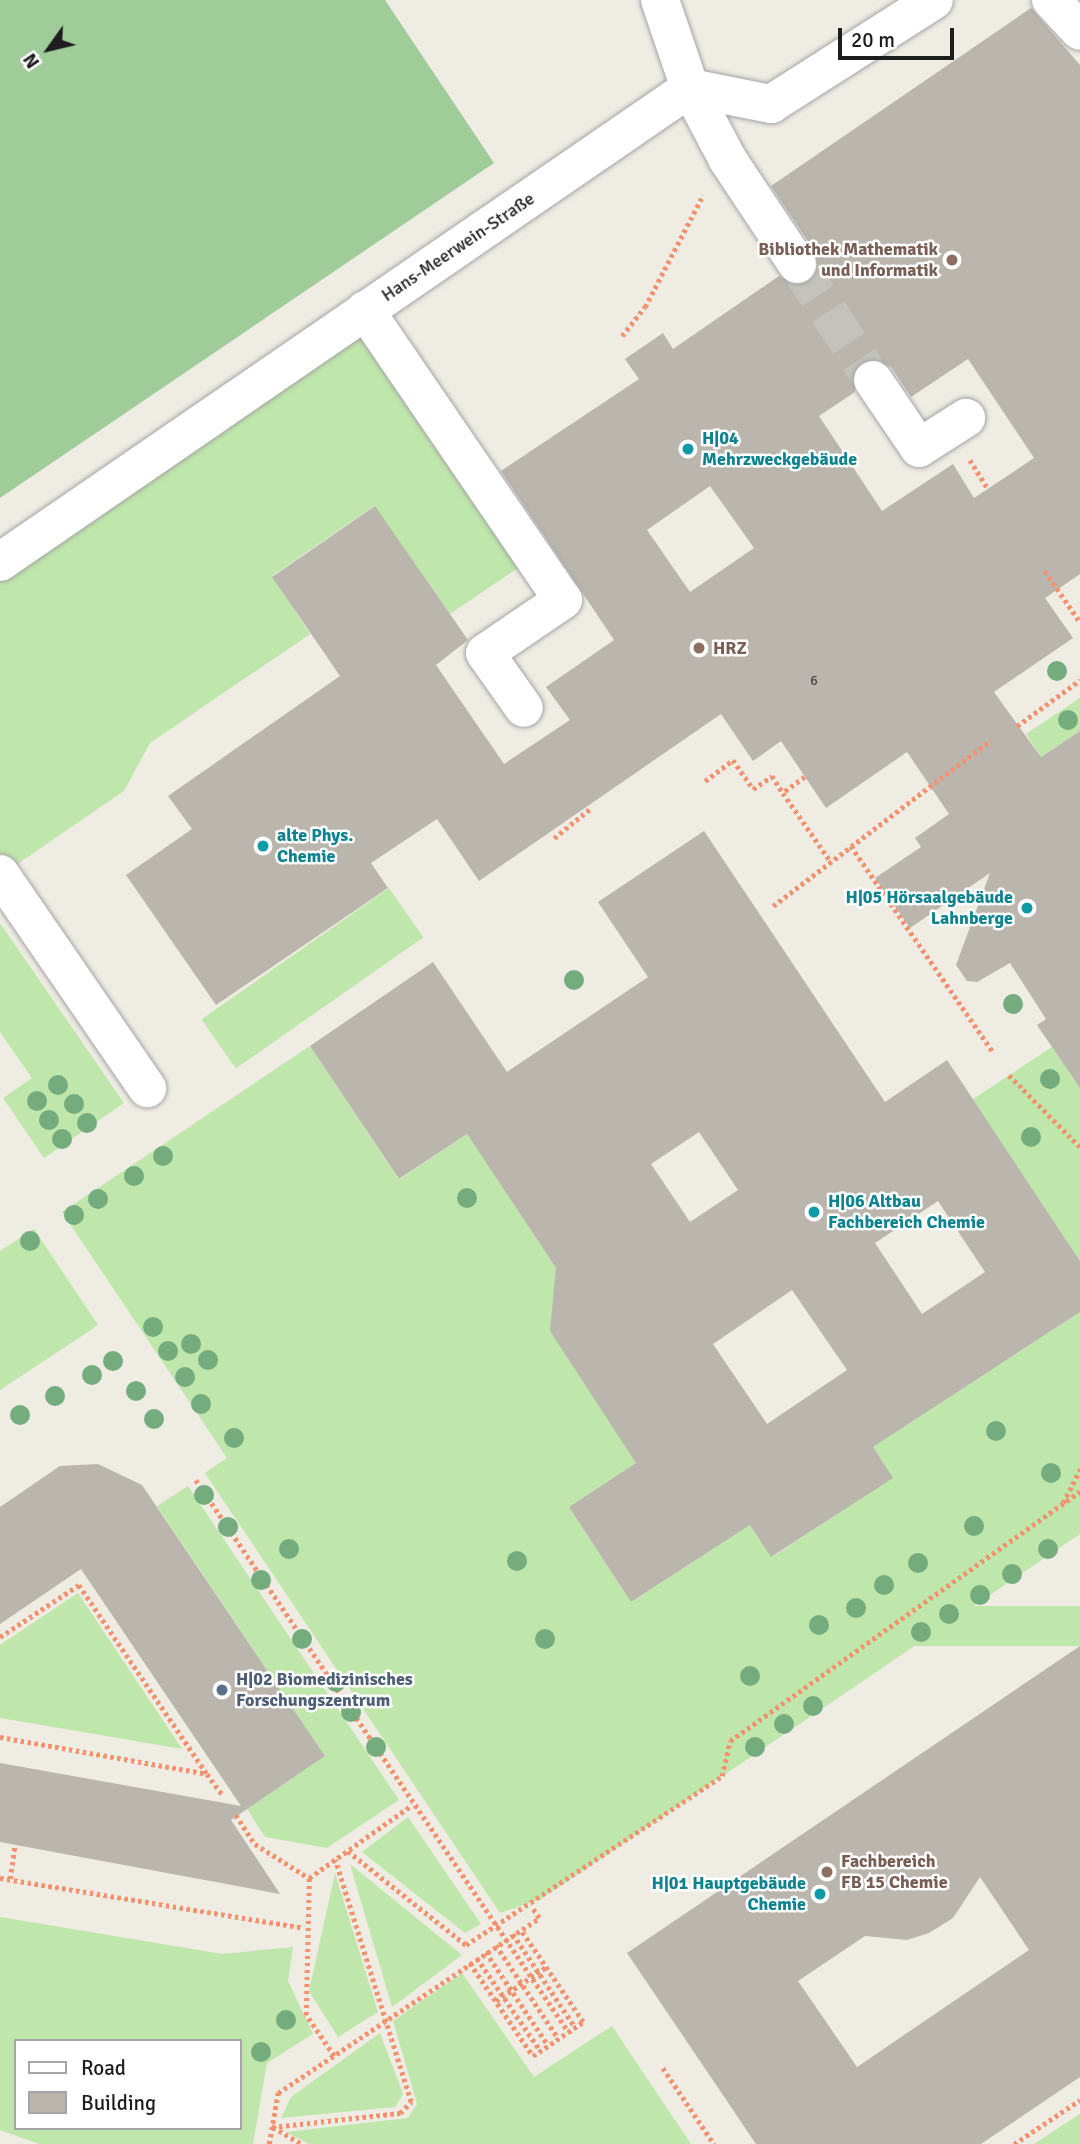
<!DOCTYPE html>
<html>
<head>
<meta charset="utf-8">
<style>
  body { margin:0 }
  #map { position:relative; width:1080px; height:2144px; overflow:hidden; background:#eeece3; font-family:Signika,sans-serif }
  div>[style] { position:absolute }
  .grass>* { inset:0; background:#bfe6ab; transform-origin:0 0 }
  .forest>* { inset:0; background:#a0cc9a }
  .building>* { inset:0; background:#bab5ad }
  .minor-tunnel>* { height:38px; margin-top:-19px; transform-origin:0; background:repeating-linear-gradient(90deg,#c4c3bb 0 38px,transparent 0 57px) }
  .path>* { height:4.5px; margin-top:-2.25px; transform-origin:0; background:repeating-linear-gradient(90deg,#f4926f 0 3.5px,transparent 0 7px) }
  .roads { filter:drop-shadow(0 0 2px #a4a4a4) drop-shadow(0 0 2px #a4a4a4) }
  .minor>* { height:38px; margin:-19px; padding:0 19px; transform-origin:19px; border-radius:19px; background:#fff }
  .trees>* { width:20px; height:20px; margin:-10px; border-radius:50%; background:#74ac7d }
  .dots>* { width:19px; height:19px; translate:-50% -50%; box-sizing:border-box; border:4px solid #fff; border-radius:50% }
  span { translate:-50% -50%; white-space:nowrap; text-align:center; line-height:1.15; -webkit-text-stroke:5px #fff; paint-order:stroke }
  .number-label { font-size:14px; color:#444341 }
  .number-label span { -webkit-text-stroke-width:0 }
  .street-label { font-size:18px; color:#1d1d1d }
  .education-label { font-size:18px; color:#785e54; font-weight:700 }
  .right { translate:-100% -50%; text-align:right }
  .left { translate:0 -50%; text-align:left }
  .culture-label { font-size:18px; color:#0d838f; font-weight:700 }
  .service-label { font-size:18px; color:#4e5e75; font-weight:700 }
  .legend { position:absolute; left:14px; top:2039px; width:228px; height:91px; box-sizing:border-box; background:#fff; border:2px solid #a5a5a5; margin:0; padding:9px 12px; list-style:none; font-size:21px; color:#1d1d1d }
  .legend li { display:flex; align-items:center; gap:14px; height:35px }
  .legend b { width:35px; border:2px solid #a5a5a5 }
  .north { position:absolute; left:14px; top:14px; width:70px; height:70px; -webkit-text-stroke:5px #fff; paint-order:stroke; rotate:236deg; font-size:19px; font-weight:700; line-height:28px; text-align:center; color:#1d1d1d }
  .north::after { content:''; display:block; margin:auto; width:24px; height:32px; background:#1d1d1d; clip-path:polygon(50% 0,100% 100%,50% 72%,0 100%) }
  .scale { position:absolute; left:838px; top:28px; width:116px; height:32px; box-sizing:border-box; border:4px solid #1d1d1d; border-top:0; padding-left:9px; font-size:21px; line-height:24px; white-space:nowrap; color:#1d1d1d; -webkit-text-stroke:5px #fff; paint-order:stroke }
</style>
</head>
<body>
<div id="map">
  <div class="grass">
    <i style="clip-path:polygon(357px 333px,518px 568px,450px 614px,374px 506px,272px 576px,310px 634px,150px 743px,124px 791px,10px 869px,0 855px,0 570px)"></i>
    <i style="clip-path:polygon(1080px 698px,1080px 731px,1041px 757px,1026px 734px)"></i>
    <i style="left:389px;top:888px;width:60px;height:229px;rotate:55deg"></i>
    <i style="clip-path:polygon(0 923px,124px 1103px,44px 1158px,3px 1098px,32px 1078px,0 1032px)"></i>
    <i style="clip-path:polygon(310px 1046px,399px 1180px,467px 1134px,556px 1268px,636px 1463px,569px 1507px,631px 1602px,750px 1525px,772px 1557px,892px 1478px,873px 1447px,1080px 1312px,1080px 1534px,541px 1899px,500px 1913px,205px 1473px,227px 1458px,62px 1212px)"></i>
    <i style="clip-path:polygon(1052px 1047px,1075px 1081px,1080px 1078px,1080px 1261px,973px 1099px)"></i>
    <i style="clip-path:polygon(34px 1229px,98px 1325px,0 1390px,0 1251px)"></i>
    <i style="clip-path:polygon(188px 1486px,399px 1800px,327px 1848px,265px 1837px,247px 1809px,325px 1756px,157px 1506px)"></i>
    <i style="clip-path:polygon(78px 1593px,182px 1749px,0 1718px,0 1645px)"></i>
    <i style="left:1080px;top:1606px;width:40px;height:490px;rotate:90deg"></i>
    <i style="clip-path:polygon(408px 1817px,481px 1924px,465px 1933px,362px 1852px)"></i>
    <i style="clip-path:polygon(350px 1864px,462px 1955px,392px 2007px)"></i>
    <i style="clip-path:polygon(335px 1873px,378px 2012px,338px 2037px,309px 1991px)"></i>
    <i style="clip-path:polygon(evenodd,0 1917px,222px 1954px,293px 1947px,288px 1981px,313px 2034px,267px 2063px,253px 2144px,39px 2144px,0 2130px,0 1917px,16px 2041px,240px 2041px,240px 2128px,16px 2128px,16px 2041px)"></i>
    <i style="clip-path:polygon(462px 1973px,534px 2077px,612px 2026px,691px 2144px,309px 2144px,286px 2132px,408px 2118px,417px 2104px,393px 2021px)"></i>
    <i style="clip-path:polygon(380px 2033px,403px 2094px,395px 2107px,281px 2118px,291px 2097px)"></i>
    <i style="clip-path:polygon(1080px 2114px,1080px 2144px,1034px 2144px)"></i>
  </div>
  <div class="forest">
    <i style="clip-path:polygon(0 0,385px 0,494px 163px,0 498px)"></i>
  </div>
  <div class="building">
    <i style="clip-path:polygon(evenodd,1031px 8px,1080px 65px,1080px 574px,1045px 598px,1073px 638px,994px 692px,1041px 757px,1080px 731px,1080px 1088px,1037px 1025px,1046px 1019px,1010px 963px,977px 982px,967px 981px,956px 965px,990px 873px,910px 928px,875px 878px,921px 847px,915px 838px,949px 814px,907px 752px,826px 808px,781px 741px,753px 761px,721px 714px,479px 881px,437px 819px,371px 863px,388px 888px,216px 1005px,126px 875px,192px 829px,168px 796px,340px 676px,272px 577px,375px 506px,468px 640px,436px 665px,504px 764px,570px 720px,546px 687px,614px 640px,501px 471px,639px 379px,625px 359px,663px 333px,673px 349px,779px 276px,798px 286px,810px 282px,817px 273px,816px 253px,771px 186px,1031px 8px,871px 358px,891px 367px,911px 397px,968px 359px,1034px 458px,974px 498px,953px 464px,882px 511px,819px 416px,855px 392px,853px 371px,871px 358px,1031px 8px,710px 486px,754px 548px,690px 592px,647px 530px,710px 486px)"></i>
    <i style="clip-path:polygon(evenodd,704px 831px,885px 1102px,947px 1060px,1080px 1261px,1080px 1312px,873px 1447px,893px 1478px,771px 1557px,750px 1525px,631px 1602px,569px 1507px,636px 1463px,550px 1331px,556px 1268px,467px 1134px,399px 1179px,310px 1046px,433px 962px,507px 1072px,648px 977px,598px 902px,704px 831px,699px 1132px,738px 1190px,690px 1222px,651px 1164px,699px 1132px,704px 831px,938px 1201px,985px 1272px,922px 1314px,875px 1243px,938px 1201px,704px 831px,792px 1290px,847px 1370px,767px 1424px,713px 1344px,792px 1290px)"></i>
    <i style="clip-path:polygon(98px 1464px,142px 1485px,325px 1756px,231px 1820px,280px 1894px,0 1842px,0 1763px,241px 1806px,81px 1569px,0 1624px,0 1507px,60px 1466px)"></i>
    <i style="clip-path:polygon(evenodd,1080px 1646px,1080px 2077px,981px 2144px,756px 2144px,627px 1953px,1080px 1646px,980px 1877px,1029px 1950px,857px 2067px,798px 1981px,865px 1936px,907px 1940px,929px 1933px,953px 1918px,980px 1877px)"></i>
  </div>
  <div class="minor-tunnel">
    <i style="left:797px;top:264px;width:139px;rotate:56.8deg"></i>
  </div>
  <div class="path">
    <i style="left:622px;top:336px;width:37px;rotate:-52deg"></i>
    <i style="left:645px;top:307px;width:126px;rotate:-62.6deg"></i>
    <i style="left:970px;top:460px;width:34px;rotate:58deg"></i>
    <i style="left:1045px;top:571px;width:62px;rotate:55.5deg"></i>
    <i style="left:1017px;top:726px;width:78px;rotate:-36.1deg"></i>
    <i style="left:805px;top:777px;width:27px;rotate:144deg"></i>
    <i style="left:783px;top:793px;width:84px;rotate:55.2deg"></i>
    <i style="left:705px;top:781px;width:35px;rotate:-37deg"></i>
    <i style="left:733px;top:760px;width:35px;rotate:55deg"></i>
    <i style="left:753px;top:789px;width:23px;rotate:-34deg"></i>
    <i style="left:772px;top:776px;width:20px;rotate:57deg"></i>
    <i style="left:554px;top:838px;width:48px;rotate:-39deg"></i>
    <i style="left:851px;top:846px;width:252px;rotate:55.4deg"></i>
    <i style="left:773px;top:906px;width:274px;rotate:-37.3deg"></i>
    <i style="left:1009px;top:1075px;width:101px;rotate:45.4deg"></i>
    <i style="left:196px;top:1480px;width:665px;rotate:55.98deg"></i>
    <i style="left:1063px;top:1503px;width:38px;rotate:-63deg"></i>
    <i style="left:0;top:1637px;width:95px;rotate:-33.4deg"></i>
    <i style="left:79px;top:1585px;width:228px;rotate:55.9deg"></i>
    <i style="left:0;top:1737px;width:210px;rotate:10.1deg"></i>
    <i style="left:207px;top:1774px;width:26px;rotate:53deg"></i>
    <i style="left:236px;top:1815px;width:35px;rotate:57deg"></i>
    <i style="left:255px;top:1844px;width:64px;rotate:32.2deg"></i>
    <i style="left:348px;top:1851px;width:151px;rotate:38.5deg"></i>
    <i style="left:466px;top:1945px;width:307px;rotate:-33.4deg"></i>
    <i style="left:722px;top:1776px;width:36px;rotate:-77deg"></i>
    <i style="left:730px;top:1741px;width:430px;rotate:-35.5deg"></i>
    <i style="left:0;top:1878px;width:308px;rotate:9.3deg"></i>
    <i style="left:10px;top:1879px;width:34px;rotate:-82deg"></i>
    <i style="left:513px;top:1934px;width:112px;rotate:56.3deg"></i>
    <i style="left:496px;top:1945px;width:112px;rotate:56.3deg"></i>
    <i style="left:486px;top:1952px;width:112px;rotate:56.3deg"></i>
    <i style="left:477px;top:1958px;width:112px;rotate:55.6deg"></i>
    <i style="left:470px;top:1963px;width:112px;rotate:55.9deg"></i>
    <i style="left:533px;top:2056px;width:60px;rotate:-34.2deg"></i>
    <i style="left:583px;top:2022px;width:112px;rotate:-124.1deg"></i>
    <i style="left:496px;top:2001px;width:60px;rotate:-34.2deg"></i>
    <i style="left:334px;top:2056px;width:50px;rotate:-124.3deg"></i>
    <i style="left:306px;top:2015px;width:137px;rotate:-88.7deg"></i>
    <i style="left:309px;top:1878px;width:126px;rotate:-35.3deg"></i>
    <i style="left:663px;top:2068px;width:92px;rotate:56.1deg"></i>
    <i style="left:272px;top:2127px;width:129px;rotate:-6.2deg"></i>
    <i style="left:400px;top:2113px;width:16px;rotate:-45deg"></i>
    <i style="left:411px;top:2102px;width:254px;rotate:-107.4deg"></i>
    <i style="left:273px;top:2127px;width:33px;rotate:31deg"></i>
    <i style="left:269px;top:2144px;width:52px;rotate:-80deg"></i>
    <i style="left:278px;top:2093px;width:314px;rotate:-33.8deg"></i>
    <i style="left:539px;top:1918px;width:14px;rotate:-124deg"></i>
    <i style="left:1014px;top:2144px;width:79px;rotate:-33.7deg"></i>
  </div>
  <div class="roads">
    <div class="minor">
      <i style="left:660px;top:0;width:93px;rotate:71.2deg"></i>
      <i style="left:690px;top:88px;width:81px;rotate:62.2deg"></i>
      <i style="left:728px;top:160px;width:125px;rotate:56.4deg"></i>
      <i style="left:1051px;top:0;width:42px;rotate:46.9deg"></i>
      <i style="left:365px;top:310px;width:351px;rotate:55.7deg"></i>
      <i style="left:563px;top:600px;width:94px;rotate:145.8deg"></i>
      <i style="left:485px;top:653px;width:67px;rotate:54.7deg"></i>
      <i style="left:873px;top:380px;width:82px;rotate:55.9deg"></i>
      <i style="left:919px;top:448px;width:56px;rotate:-32.6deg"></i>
      <i style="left:0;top:562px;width:837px;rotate:-34.49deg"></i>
      <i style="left:690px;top:88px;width:83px;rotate:11.2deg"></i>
      <i style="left:771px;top:104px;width:193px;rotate:-32.5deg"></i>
      <i style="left:0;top:874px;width:260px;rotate:55.5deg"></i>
    </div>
  </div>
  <div class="trees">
    <i style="left:1057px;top:671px"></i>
    <i style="left:1068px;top:720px"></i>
    <i style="left:574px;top:980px"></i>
    <i style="left:1013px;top:1004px"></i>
    <i style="left:1050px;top:1079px"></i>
    <i style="left:58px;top:1085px"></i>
    <i style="left:37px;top:1101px"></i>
    <i style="left:74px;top:1104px"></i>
    <i style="left:49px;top:1120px"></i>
    <i style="left:87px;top:1123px"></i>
    <i style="left:1031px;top:1137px"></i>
    <i style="left:62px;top:1139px"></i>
    <i style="left:163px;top:1156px"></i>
    <i style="left:134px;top:1176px"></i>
    <i style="left:467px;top:1198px"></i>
    <i style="left:98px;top:1199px"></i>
    <i style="left:74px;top:1215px"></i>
    <i style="left:30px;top:1241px"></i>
    <i style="left:153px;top:1327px"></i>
    <i style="left:191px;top:1344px"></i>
    <i style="left:168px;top:1351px"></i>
    <i style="left:208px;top:1360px"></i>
    <i style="left:113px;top:1361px"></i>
    <i style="left:92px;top:1375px"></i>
    <i style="left:185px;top:1377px"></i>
    <i style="left:136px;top:1391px"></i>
    <i style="left:55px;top:1396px"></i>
    <i style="left:201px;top:1404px"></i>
    <i style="left:20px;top:1415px"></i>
    <i style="left:154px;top:1419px"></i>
    <i style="left:996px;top:1431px"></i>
    <i style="left:234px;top:1438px"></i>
    <i style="left:1051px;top:1473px"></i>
    <i style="left:204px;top:1495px"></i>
    <i style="left:974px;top:1526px"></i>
    <i style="left:228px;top:1527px"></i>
    <i style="left:289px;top:1549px"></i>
    <i style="left:1048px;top:1549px"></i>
    <i style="left:517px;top:1561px"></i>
    <i style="left:918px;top:1563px"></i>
    <i style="left:1012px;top:1574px"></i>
    <i style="left:261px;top:1580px"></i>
    <i style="left:884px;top:1585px"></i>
    <i style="left:980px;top:1595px"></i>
    <i style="left:856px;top:1608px"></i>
    <i style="left:949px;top:1614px"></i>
    <i style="left:819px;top:1625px"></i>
    <i style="left:921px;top:1632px"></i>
    <i style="left:302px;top:1639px"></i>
    <i style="left:545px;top:1639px"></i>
    <i style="left:750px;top:1676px"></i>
    <i style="left:336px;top:1682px"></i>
    <i style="left:813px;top:1706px"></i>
    <i style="left:351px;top:1712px"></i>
    <i style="left:784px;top:1724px"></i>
    <i style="left:376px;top:1747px"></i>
    <i style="left:755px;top:1747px"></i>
    <i style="left:286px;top:2020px"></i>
    <i style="left:261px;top:2052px"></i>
  </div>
  <div class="dots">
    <i style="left:952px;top:260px;background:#8d6e63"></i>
    <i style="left:688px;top:449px;background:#0f9aa8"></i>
    <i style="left:699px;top:648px;background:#8d6e63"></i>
    <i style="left:263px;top:846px;background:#0f9aa8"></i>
    <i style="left:1027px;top:908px;background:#0f9aa8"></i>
    <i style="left:814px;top:1212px;background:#0f9aa8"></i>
    <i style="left:222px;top:1690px;background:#5c6f8a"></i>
    <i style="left:827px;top:1872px;background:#8d6e63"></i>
    <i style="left:820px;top:1894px;background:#0f9aa8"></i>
  </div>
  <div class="number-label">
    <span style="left:814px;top:681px">6</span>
  </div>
  <div class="street-label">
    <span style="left:458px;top:247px;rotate:-34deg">Hans-Meerwein-Straße</span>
  </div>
  <div class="education-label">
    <span class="right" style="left:938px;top:260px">Bibliothek Mathematik<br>und Informatik</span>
    <span class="left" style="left:713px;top:648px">HRZ</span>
    <span class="left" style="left:841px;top:1872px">Fachbereich<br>FB 15 Chemie</span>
  </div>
  <div class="culture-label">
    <span class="left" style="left:702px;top:449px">H|04<br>Mehrzweckgebäude</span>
    <span class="left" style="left:277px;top:846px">alte Phys.<br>Chemie</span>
    <span class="right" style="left:1013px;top:908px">H|05 Hörsaalgebäude<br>Lahnberge</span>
    <span class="left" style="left:828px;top:1212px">H|06 Altbau<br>Fachbereich Chemie</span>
    <span class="right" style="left:806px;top:1894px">H|01 Hauptgebäude<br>Chemie</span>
  </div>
  <div class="service-label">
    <span class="left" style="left:236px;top:1690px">H|02 Biomedizinisches<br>Forschungszentrum</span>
  </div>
  <ul class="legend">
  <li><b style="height:9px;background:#fff"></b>Road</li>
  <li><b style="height:19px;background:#bab5ad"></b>Building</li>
  </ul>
  <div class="north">N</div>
  <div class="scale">20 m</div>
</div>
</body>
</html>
